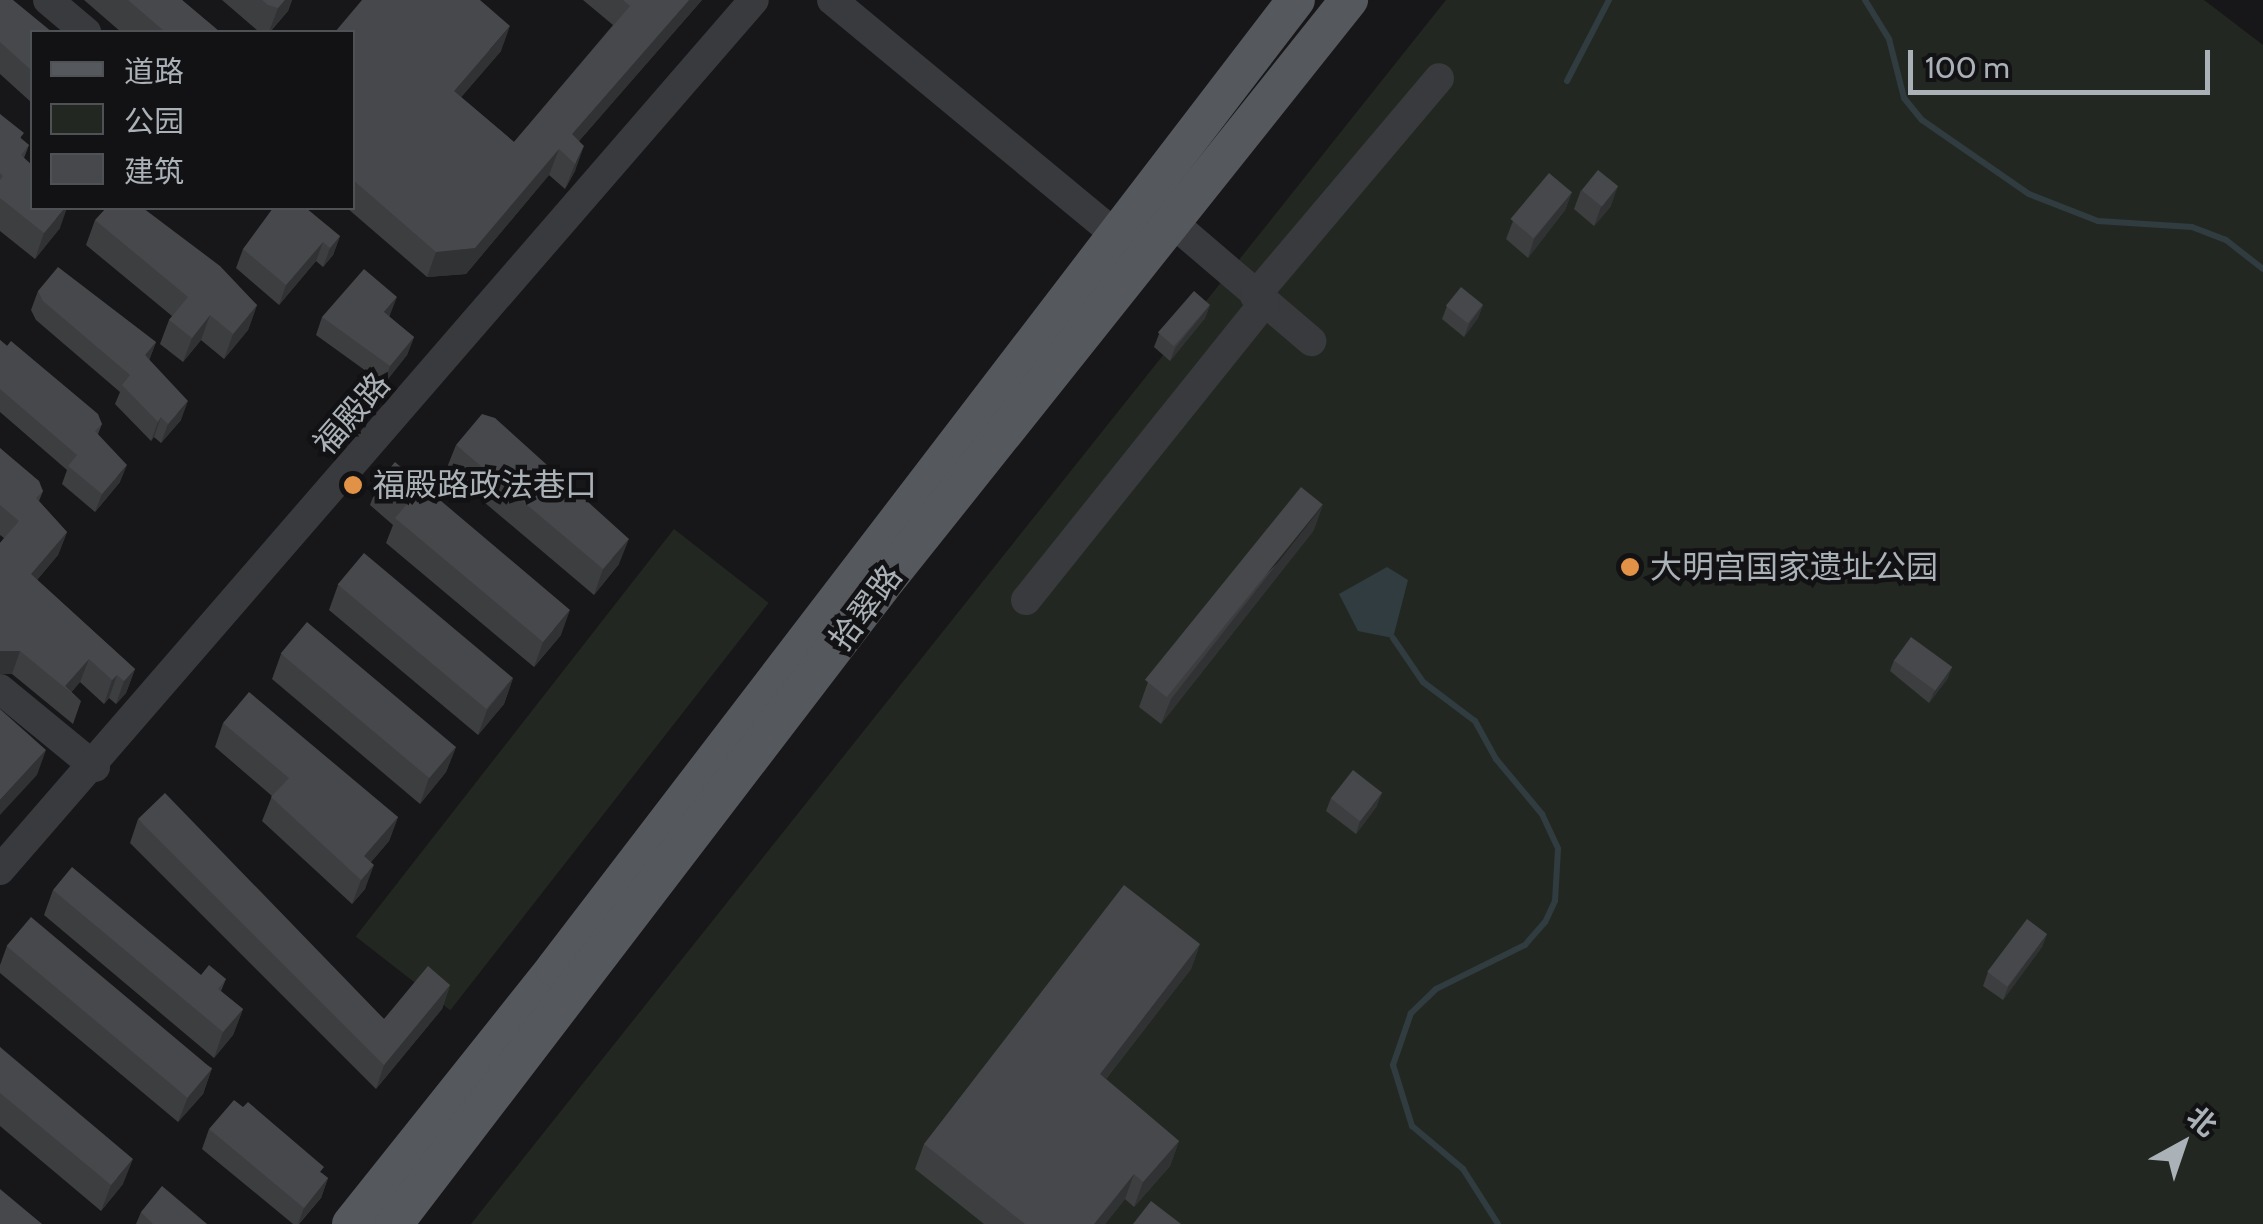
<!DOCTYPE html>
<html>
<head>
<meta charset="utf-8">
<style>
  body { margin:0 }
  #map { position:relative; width:2263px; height:1224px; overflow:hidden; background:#171719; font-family:Cabin,"Noto Sans SC",sans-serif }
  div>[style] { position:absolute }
  .green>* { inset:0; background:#222821; transform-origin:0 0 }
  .water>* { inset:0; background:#313c40 }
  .stream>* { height:6px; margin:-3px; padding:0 3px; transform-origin:3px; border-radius:3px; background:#313c40 }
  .minor>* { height:30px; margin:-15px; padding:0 15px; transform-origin:15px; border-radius:15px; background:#383a3d }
  .major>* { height:38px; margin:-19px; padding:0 19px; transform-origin:19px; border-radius:19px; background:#55585c }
  .wall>* { inset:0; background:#3c3e40 }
  .shaded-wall>* { inset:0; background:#313234 }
  .building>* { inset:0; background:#46484b; transform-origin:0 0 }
  .dots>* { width:28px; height:28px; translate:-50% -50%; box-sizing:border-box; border:5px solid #121214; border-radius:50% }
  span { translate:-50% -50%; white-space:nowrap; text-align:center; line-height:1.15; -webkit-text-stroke:9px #121214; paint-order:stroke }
  .street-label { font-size:32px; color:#aab1b7 }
  .poi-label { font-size:32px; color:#aab1b7 }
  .left { translate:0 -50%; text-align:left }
  .legend { position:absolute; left:30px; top:30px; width:325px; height:180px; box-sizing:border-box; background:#121214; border:2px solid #4f5255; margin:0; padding:12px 18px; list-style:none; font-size:30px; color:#aab1b7 }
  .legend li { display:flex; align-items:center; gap:20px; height:50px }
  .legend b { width:50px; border:2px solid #4f5255 }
  .north { position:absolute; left:2133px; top:1094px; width:100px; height:100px; -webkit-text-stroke:8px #121214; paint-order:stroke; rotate:40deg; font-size:28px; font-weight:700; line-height:40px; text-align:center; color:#aab1b7 }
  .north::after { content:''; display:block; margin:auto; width:35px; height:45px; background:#aab1b7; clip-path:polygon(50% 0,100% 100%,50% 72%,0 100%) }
  .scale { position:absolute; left:1908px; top:50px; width:302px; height:45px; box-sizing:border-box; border:5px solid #aab1b7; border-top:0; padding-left:12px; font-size:30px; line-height:35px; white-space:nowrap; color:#aab1b7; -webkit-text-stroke:8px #121214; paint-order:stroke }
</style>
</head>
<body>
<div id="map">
  <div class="green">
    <i style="clip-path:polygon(1446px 0,2204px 0,2263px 45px,2263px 1224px,471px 1224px)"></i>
    <i style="left:674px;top:529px;width:120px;height:517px;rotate:38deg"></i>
  </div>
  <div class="water">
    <i style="clip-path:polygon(1387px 567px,1408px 580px,1393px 638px,1358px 631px,1339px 594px)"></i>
  </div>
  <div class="stream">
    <i style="left:1865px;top:0;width:46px;rotate:58.4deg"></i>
    <i style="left:1889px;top:39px;width:61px;rotate:75.7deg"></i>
    <i style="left:1904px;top:98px;width:28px;rotate:51deg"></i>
    <i style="left:1922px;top:120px;width:130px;rotate:34.7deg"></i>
    <i style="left:2029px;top:194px;width:74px;rotate:21.4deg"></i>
    <i style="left:2098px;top:221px;width:94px;rotate:3.7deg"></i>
    <i style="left:2192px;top:227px;width:36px;rotate:21deg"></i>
    <i style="left:2226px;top:240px;width:47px;rotate:38.1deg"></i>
    <i style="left:1567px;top:81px;width:91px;rotate:-62.6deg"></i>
    <i style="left:1393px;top:638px;width:53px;rotate:55.7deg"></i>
    <i style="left:1423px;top:682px;width:65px;rotate:36.9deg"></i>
    <i style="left:1475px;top:721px;width:43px;rotate:61.1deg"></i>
    <i style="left:1496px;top:759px;width:72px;rotate:50.1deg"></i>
    <i style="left:1542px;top:814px;width:38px;rotate:65deg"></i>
    <i style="left:1558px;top:849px;width:52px;rotate:93.3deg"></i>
    <i style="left:1555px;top:901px;width:23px;rotate:115deg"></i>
    <i style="left:1545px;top:922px;width:30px;rotate:131deg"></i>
    <i style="left:1525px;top:945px;width:99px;rotate:153.7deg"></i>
    <i style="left:1436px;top:989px;width:35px;rotate:136deg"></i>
    <i style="left:1411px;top:1013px;width:55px;rotate:109.1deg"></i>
    <i style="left:1393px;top:1065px;width:64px;rotate:72.7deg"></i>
    <i style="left:1412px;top:1126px;width:67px;rotate:40.1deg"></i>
    <i style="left:1463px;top:1169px;width:65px;rotate:57.5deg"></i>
  </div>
  <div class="minor">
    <i style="left:48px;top:0;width:50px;rotate:40.1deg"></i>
    <i style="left:832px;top:0;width:364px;rotate:39.6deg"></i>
    <i style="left:1173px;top:223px;width:182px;rotate:40.5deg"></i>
    <i style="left:1255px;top:296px;width:285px;rotate:-49.8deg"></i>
    <i style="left:1026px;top:600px;width:381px;rotate:-51.3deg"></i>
    <i style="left:0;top:689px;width:123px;rotate:39.4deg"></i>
    <i style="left:0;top:870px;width:1151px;rotate:-49.09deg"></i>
  </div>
  <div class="major">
    <i style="left:351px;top:1224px;width:327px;rotate:-51.4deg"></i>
    <i style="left:555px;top:968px;width:1219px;rotate:-52.57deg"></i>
    <i style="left:394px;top:1224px;width:802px;rotate:-52.6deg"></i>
    <i style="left:881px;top:587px;width:751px;rotate:-51.44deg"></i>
  </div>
  <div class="wall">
    <i style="clip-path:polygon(0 0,32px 32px,32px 103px,0 74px)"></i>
    <i style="clip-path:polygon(84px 0,182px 0,220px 32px,121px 32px)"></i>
    <i style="clip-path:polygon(222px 0,292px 0,288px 11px,270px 32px,258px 31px)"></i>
    <i style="clip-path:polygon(583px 0,702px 0,579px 141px,575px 171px,565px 189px,549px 175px,466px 274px,427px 277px,347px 208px,352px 208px,352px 32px,501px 51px,461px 97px,514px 142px,613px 25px)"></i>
    <i style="clip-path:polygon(0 114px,22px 139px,29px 145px,24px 158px,60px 228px,35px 259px,0 231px)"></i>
    <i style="clip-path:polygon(1581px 190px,1611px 206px,1594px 226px,1574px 209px)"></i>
    <i style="clip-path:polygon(1572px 192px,1565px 210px,1528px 258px,1506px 239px,1513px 221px)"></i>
    <i style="clip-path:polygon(95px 220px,257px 305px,248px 330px,224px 359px,201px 340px,183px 362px,160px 344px,169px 320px,172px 316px,86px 245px)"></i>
    <i style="clip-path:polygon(340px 236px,333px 255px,323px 267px,316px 261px,279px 305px,236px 268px,243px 249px)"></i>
    <i style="clip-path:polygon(38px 291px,156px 342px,149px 360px,181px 420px,161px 443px,154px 437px,151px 441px,115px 404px,120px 392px,36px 320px,31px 310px)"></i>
    <i style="clip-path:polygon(1210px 305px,1205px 318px,1170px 361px,1154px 347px,1159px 334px)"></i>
    <i style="clip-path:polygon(1483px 305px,1478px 318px,1464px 337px,1442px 319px,1447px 306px)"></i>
    <i style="clip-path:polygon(390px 315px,389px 317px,414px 337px,407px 355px,384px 384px,316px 335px,322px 317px)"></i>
    <i style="clip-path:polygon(0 340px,102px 424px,98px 434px,120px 482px,95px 512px,62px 484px,67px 470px,0 412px)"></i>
    <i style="clip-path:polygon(456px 445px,619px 564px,594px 595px,446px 470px)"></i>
    <i style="clip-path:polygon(0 448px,43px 491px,39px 501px,67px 532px,58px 555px,37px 580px,135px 669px,126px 693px,116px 704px,109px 698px,104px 704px,80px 682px,71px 692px,81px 701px,73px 724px,12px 674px,0 674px,0 543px,4px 538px,0 535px)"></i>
    <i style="clip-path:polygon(379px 481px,561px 635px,534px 667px,386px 543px,393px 525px,370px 505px)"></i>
    <i style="clip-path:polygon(1314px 530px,1161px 724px,1139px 707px,1148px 682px)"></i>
    <i style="clip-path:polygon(338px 585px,513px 678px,504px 704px,478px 735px,329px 610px)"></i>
    <i style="clip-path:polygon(281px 654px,456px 747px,446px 772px,420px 804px,272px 679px)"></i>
    <i style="clip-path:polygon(1894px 660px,1948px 678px,1929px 703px,1890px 671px)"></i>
    <i style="clip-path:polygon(223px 723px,398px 817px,389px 841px,371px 862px,365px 889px,352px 904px,262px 821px,272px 796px,215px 747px)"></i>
    <i style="clip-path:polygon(1331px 798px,1377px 806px,1356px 834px,1326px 811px)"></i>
    <i style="clip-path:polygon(138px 819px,384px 1019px,450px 985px,442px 1009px,376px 1089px,130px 843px)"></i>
    <i style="clip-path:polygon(53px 890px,201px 975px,226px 979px,221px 991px,243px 1009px,233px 1035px,214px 1058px,44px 915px)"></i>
    <i style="clip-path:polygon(2047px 934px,2042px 947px,2003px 1000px,1983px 986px,1988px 972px)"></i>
    <i style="clip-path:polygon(1200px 944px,1191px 969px,1106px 1079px,1179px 1141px,1170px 1166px,1134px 1207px,1125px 1199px,1105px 1224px,984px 1224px,915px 1169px,924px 1144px)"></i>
    <i style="clip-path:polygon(7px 946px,212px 1068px,203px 1094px,178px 1122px,0 973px,0 965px)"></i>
    <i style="clip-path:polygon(0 1047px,123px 1184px,101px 1211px,0 1126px)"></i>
    <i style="clip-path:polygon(209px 1129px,322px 1173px,328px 1178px,321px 1198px,299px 1224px,293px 1224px,202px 1149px)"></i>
    <i style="clip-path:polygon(141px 1212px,207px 1224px,136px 1224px)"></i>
  </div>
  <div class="shaded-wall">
    <i style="clip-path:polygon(284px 0,292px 0,288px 11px,269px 32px,278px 8px)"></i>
    <i style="clip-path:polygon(689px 0,702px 0,566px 156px,572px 134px)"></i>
    <i style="clip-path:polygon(510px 26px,501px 51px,445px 116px,454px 91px)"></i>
    <i style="clip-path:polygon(584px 146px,575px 171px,565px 189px,575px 164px)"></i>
    <i style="clip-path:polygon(559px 149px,549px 175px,466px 274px,427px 277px,436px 252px)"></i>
    <i style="clip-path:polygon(1618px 186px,1611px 206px,1594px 226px,1601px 207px)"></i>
    <i style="clip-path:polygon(1572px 192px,1565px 210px,1528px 258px,1534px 239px)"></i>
    <i style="clip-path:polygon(65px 208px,67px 208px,60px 228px,35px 259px,44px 233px)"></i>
    <i style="clip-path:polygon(340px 236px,333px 255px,323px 267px,330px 248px)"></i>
    <i style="clip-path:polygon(323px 242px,316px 261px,279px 305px,286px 285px)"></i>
    <i style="clip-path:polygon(397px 297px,390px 315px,377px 330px,384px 312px)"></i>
    <i style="clip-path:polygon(257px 305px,248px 330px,224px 359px,233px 334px)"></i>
    <i style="clip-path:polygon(1210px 305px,1205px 318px,1170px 361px,1175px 348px)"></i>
    <i style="clip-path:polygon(1483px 305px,1478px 318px,1464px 337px,1469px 324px)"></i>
    <i style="clip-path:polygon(210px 315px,201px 340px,183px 362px,192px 338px)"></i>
    <i style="clip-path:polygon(414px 337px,407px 355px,384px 384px,390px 366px)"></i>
    <i style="clip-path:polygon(156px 342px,149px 361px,145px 355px)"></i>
    <i style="clip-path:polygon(188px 401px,181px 420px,161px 443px,168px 424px)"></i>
    <i style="clip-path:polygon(161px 417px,154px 437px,151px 441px,158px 422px)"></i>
    <i style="clip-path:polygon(127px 465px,120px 482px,95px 512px,102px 494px)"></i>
    <i style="clip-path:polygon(1323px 505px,1314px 530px,1161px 724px,1171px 699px)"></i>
    <i style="clip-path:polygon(67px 532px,58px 555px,22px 597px,31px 574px)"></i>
    <i style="clip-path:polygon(629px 539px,619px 564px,594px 595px,603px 569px)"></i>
    <i style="clip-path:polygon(570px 610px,561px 635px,534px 667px,543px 642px)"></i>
    <i style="clip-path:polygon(0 651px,20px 651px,12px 674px,0 674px)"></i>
    <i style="clip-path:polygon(89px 659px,80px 682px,71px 693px,64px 687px)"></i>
    <i style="clip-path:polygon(1952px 667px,1948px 678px,1929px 703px,1934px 692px)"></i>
    <i style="clip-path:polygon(135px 669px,126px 693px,116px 704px,124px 681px)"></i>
    <i style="clip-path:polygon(117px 675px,109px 698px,104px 704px,112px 680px)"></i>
    <i style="clip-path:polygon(513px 678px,504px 704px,478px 735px,487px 710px)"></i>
    <i style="clip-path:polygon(456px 747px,446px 772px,420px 804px,429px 778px)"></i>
    <i style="clip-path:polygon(46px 750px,37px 775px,0 815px,0 800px)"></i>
    <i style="clip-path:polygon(1382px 793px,1377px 806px,1356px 834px,1360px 821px)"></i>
    <i style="clip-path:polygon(398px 817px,389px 841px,358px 877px,364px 856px)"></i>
    <i style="clip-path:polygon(374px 865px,365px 889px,352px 904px,361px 880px)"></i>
    <i style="clip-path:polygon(2047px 934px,2042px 947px,2003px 1000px,2008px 987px)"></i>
    <i style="clip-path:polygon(1200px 944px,1191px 969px,1090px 1099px,1100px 1074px)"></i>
    <i style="clip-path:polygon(450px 985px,442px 1009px,376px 1089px,384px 1065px)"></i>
    <i style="clip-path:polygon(243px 1009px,233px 1035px,214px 1058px,223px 1032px)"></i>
    <i style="clip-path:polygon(212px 1068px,203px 1094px,178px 1122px,188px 1097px)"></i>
    <i style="clip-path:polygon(1179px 1141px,1170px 1166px,1134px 1207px,1143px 1182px)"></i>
    <i style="clip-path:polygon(133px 1159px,123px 1184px,101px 1211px,111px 1185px)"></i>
    <i style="clip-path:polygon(1134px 1174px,1125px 1199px,1105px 1224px,1094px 1224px)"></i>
    <i style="clip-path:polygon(328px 1178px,321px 1198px,298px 1224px,304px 1208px)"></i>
  </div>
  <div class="building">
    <i style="clip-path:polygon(0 0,13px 0,52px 32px,32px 32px,32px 71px,0 42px)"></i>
    <i style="clip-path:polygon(128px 0,182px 0,220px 32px,165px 32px)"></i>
    <i style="clip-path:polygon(262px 0,285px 0,278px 8px,268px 5px)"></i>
    <i style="clip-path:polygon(362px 0,480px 0,510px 26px,454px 91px,514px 142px,630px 6px,623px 0,689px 0,572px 134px,584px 146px,575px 164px,559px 149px,475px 248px,436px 252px,352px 179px,352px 32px,335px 32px)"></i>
    <i style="clip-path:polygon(0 114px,24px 133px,20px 138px,29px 145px,21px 155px,32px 165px,32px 208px,65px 208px,44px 233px,0 198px,0 180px,3px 176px,0 173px)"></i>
    <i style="left:1598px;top:170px;width:26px;height:26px;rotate:39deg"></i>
    <i style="left:1549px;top:173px;width:30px;height:60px;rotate:40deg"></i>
    <i style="clip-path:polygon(106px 208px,143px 208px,220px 266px,257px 305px,233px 334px,210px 315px,192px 338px,169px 320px,188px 297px,95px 220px)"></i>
    <i style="clip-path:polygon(273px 208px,306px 208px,340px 236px,330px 248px,323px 242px,286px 285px,243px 249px)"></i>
    <i style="clip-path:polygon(58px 267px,156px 342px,145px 355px,188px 401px,168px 424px,161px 417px,158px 422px,122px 385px,130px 375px,43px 301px,38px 291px)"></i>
    <i style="clip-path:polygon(364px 269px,397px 297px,384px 312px,414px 337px,390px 366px,322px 317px)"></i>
    <i style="left:1461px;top:287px;width:28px;height:24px;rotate:39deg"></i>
    <i style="left:1194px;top:291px;width:21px;height:55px;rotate:41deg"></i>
    <i style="clip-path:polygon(0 340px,7px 346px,11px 341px,98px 414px,102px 424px,95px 431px,127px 465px,102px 494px,68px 466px,77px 455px,0 389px)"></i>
    <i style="clip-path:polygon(482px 414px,495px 418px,629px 539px,603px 569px,456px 445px)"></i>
    <i style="clip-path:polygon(0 448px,39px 481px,43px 491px,36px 498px,67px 532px,31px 574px,135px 669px,124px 681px,117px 675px,112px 680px,89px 659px,65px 686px,81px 701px,20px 651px,0 651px,0 543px,19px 521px,0 505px)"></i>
    <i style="clip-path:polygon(395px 462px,570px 610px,543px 642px,395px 518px,407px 504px,379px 481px)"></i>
    <i style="left:1301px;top:487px;width:28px;height:248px;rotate:39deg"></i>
    <i style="left:364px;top:553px;width:194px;height:41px;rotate:40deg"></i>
    <i style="left:307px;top:622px;width:194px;height:41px;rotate:40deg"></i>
    <i style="left:1911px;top:637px;width:51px;height:29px;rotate:36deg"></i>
    <i style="clip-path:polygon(249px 692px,398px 817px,364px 856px,374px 865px,361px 880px,271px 797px,289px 778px,223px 723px)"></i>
    <i style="clip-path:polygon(0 709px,46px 750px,0 800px)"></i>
    <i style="left:1353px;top:770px;width:37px;height:36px;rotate:38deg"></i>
    <i style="clip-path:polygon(165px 793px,384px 1019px,428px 966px,450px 985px,384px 1065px,138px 819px)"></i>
    <i style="clip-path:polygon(72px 867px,201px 975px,209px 965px,226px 979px,218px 989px,243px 1009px,223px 1032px,53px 890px)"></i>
    <i style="clip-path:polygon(1124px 885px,1200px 944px,1100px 1074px,1179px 1141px,1143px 1182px,1134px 1174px,1094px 1224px,1025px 1224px,924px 1144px)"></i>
    <i style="left:31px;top:917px;width:236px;height:38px;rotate:40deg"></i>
    <i style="left:2027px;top:919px;width:25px;height:66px;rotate:37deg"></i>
    <i style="clip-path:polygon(0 1047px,133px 1159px,111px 1185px,0 1093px)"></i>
    <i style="clip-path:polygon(234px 1100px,243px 1107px,248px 1102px,324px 1167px,320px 1172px,328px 1178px,304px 1208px,209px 1129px)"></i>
    <i style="clip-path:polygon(162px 1186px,207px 1224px,153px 1224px,141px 1212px)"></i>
    <i style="clip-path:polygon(0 1189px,42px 1224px,0 1224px)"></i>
    <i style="clip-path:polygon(1151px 1201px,1181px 1224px,1133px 1224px)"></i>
  </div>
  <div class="dots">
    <i style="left:353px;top:485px;background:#e19247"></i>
    <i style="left:1630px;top:567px;background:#e19247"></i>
  </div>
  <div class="street-label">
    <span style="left:352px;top:414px;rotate:-49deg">福殿路</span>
    <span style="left:866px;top:608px;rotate:-53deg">拾翠路</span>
  </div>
  <div class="poi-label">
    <span class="left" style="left:373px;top:485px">福殿路政法巷口</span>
    <span class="left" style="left:1650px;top:567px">大明宫国家遗址公园</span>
  </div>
  <ul class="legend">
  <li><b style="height:12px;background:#55585c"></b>道路</li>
  <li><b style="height:28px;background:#222821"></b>公园</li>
  <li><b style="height:28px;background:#46484b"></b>建筑</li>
  </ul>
  <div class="north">北</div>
  <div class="scale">100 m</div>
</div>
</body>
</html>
